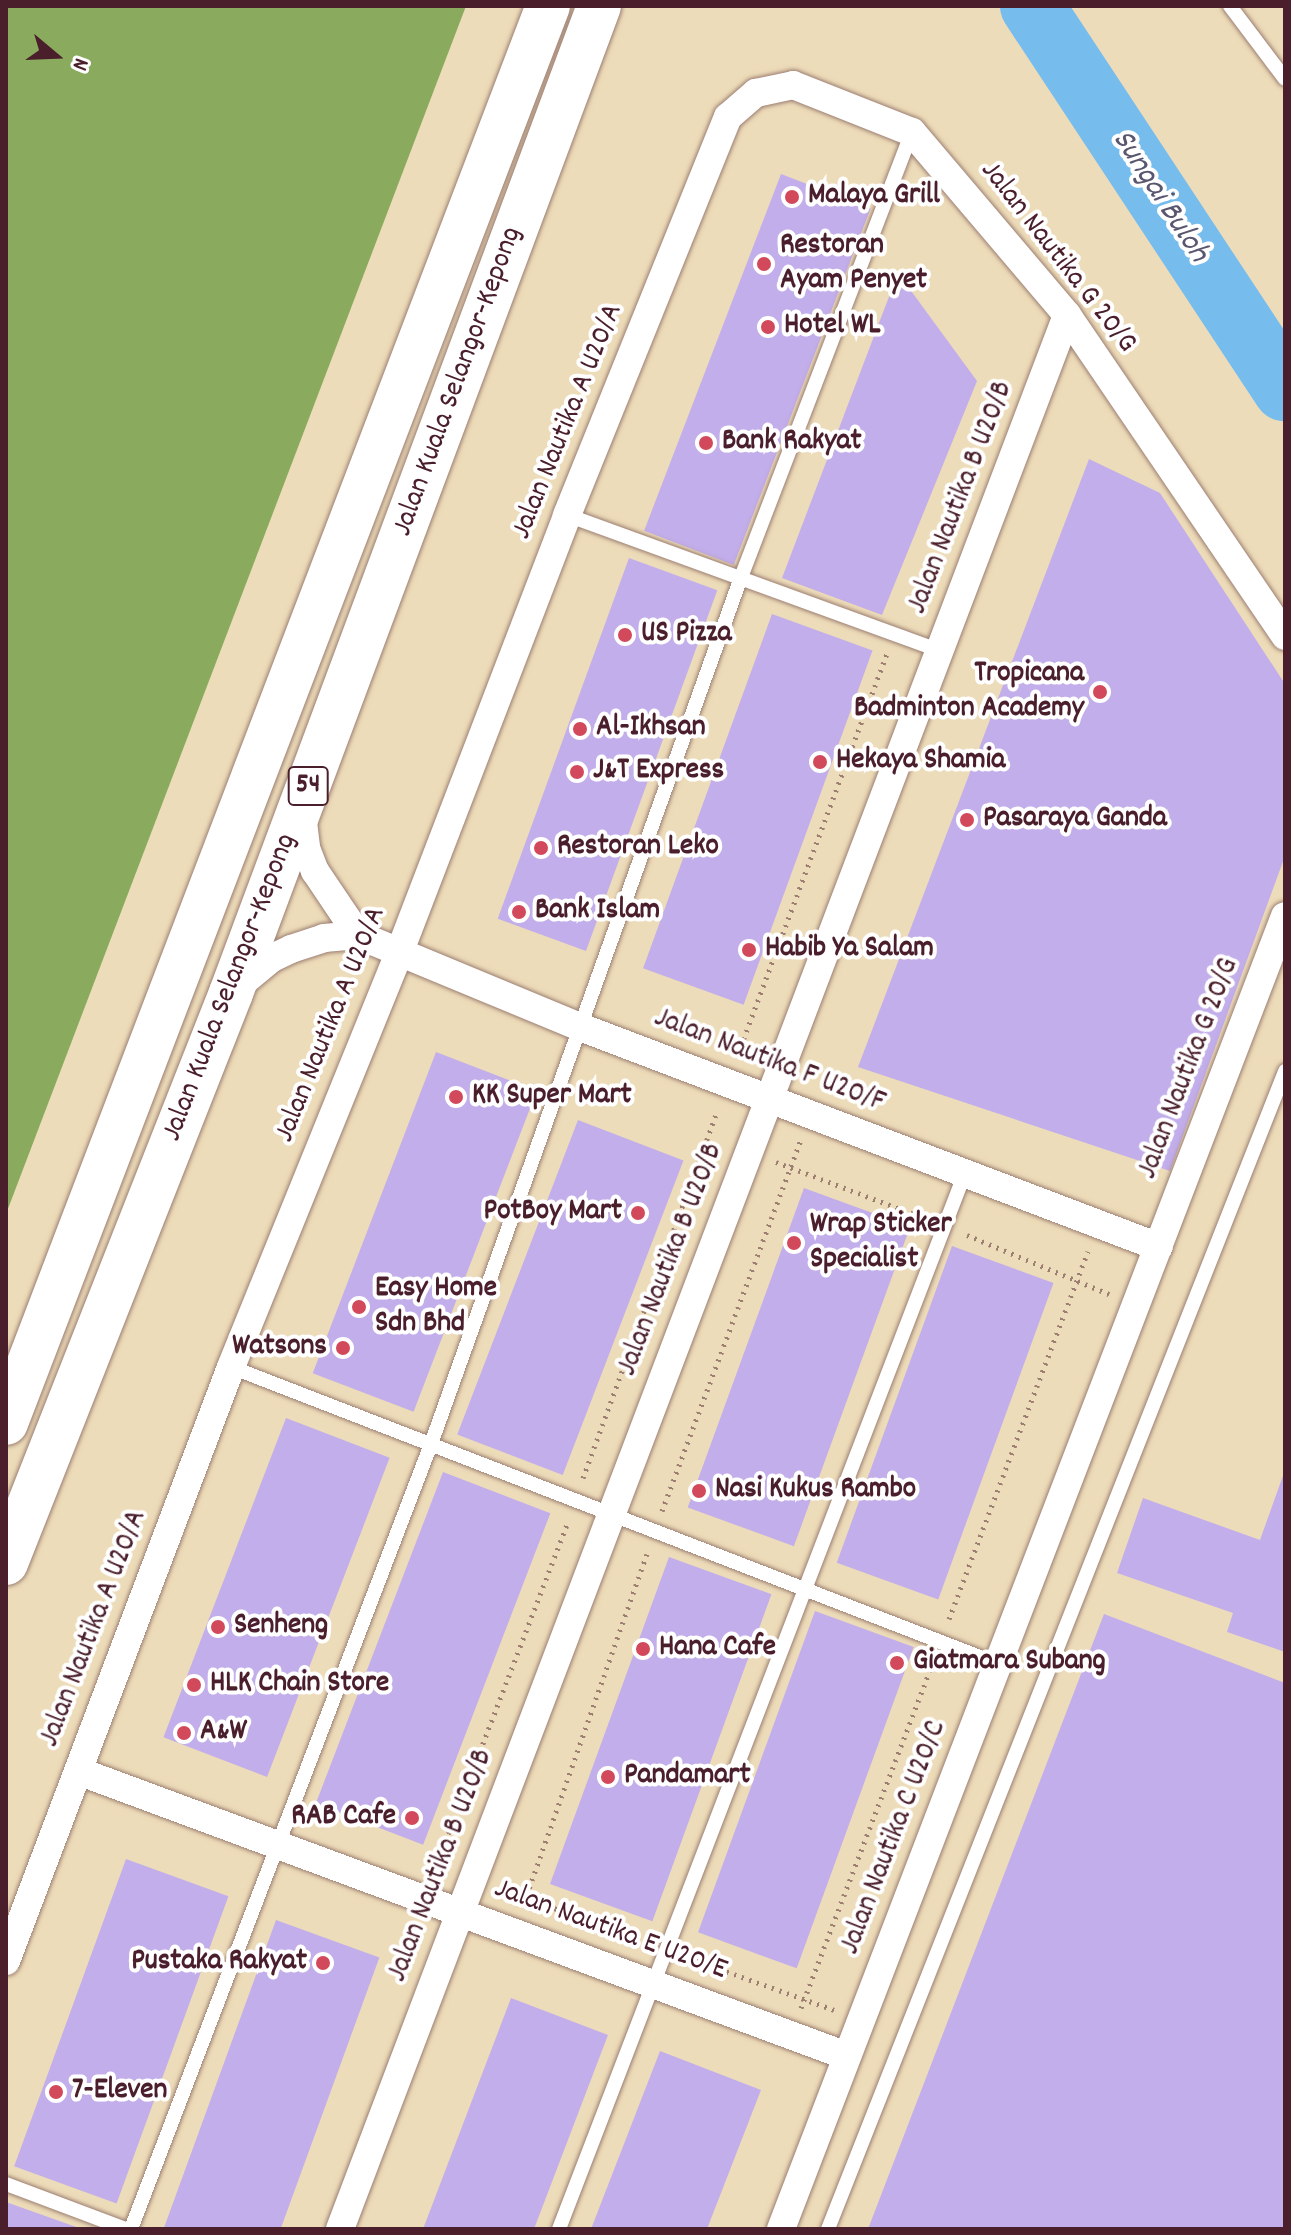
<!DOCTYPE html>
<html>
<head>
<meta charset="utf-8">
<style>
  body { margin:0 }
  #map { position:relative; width:1291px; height:2235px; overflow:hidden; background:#eddcb9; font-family:Dekko,sans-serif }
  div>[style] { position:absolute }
  .forest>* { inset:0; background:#8aaa5e }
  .river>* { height:64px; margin:-32px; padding:0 32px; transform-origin:32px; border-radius:32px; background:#76bced }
  .building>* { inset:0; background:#c2aeea; transform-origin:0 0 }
  .path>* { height:5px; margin-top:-2.5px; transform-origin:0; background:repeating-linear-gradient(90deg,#9c7e72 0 2px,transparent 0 8px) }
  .roads { filter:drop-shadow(0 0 2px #9c7e72) drop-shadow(0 0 2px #9c7e72) }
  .lane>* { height:14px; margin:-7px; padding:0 7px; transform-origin:7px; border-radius:7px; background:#fff }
  .street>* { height:28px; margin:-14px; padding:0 14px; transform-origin:14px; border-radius:14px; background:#fff }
  .highway>* { height:44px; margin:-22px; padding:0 22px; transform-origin:22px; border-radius:22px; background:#fff }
  .dots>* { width:22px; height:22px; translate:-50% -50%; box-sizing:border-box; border:4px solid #fff; border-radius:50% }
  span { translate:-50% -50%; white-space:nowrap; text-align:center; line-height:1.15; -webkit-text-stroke:8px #fff; paint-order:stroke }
  .shield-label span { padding:2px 6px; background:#fff; border:2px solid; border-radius:6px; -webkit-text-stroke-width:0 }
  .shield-label { font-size:28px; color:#4a1f2b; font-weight:700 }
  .poi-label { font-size:30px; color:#4a1f2b; font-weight:700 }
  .left { translate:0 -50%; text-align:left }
  .right { translate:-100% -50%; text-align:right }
  .street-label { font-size:30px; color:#4a1f2b }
  .water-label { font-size:32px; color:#59566f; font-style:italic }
  .frame { position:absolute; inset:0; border:8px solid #4a1f2b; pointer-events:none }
  .north { position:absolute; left:16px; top:16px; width:80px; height:80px; -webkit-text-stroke:6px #fff; paint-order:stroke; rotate:109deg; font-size:22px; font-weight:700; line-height:32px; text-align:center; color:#4a1f2b }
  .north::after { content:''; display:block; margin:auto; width:28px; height:36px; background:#4a1f2b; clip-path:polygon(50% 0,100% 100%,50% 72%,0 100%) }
</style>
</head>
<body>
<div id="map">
  <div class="forest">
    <i style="clip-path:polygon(6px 6px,466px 6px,6px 1214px)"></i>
  </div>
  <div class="river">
    <i style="left:1032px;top:6px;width:459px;rotate:56.6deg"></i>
  </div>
  <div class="building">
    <i style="left:781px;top:174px;width:96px;height:382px;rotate:21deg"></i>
    <i style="clip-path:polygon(898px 273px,977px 381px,882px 615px,782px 578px)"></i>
    <i style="clip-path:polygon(1089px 459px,1160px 493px,1285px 684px,1285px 856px,1170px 1171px,858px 1067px)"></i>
    <i style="left:629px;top:558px;width:94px;height:384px;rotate:20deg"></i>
    <i style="left:772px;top:614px;width:107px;height:377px;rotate:20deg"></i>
    <i style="left:436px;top:1052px;width:108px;height:344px;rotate:21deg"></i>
    <i style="left:578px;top:1120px;width:113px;height:337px;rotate:21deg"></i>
    <i style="left:804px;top:1188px;width:113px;height:340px;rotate:20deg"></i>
    <i style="left:952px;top:1246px;width:108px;height:337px;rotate:20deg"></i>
    <i style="left:286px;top:1418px;width:111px;height:342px;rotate:21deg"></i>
    <i style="clip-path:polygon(1285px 1470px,1285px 1652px,1227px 1632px,1233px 1613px,1117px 1573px,1143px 1498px,1260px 1540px)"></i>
    <i style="left:443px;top:1472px;width:115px;height:355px;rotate:21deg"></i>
    <i style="left:669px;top:1557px;width:109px;height:348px;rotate:20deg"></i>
    <i style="left:815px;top:1611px;width:105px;height:342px;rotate:20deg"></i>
    <i style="clip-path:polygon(1104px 1614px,1285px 1683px,1285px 2229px,868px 2229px)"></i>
    <i style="left:126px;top:1859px;width:109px;height:327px;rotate:20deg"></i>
    <i style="left:276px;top:1920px;width:110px;height:327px;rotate:20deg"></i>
    <i style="clip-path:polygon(511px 1998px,608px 2035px,534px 2229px,423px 2229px)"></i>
    <i style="clip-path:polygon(660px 2051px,761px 2090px,707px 2229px,591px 2229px)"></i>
    <i style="clip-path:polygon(6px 2202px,82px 2229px,6px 2229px)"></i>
  </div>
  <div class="path">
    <i style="left:738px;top:1054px;width:427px;rotate:-69.6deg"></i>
    <i style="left:776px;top:1162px;width:158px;rotate:20.7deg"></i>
    <i style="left:967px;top:1235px;width:154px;rotate:22.6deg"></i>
    <i style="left:583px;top:1478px;width:390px;rotate:-69.9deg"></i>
    <i style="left:662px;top:1511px;width:395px;rotate:-69.5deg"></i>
    <i style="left:949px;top:1619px;width:393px;rotate:-69.3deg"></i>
    <i style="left:434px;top:1871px;width:374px;rotate:-69deg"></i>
    <i style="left:502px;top:1889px;width:153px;rotate:20.2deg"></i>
    <i style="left:524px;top:1903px;width:370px;rotate:-70.6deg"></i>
    <i style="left:689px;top:1958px;width:154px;rotate:19.7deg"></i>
    <i style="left:801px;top:2008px;width:370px;rotate:-69.1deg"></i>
  </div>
  <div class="roads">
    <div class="lane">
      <i style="left:1230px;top:6px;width:91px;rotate:53deg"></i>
      <i style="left:567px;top:515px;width:398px;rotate:20deg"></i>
      <i style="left:231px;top:1367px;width:822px;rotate:21.17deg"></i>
      <i style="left:6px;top:2184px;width:128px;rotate:20.6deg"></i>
      <i style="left:131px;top:2229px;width:840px;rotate:-69.08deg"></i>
      <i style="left:431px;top:1444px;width:918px;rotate:-70.32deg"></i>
      <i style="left:740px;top:580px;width:480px;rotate:-69deg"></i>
      <i style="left:559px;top:2229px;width:1131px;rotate:-68.97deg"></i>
      <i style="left:828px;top:2229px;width:1245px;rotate:-68.46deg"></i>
    </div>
    <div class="street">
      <i style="left:302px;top:814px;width:34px;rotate:83deg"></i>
      <i style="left:306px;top:848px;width:25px;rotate:69deg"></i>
      <i style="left:315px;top:871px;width:77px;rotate:56.1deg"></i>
      <i style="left:237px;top:987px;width:45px;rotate:-39.6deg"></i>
      <i style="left:272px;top:958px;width:21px;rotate:-25deg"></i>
      <i style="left:291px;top:949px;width:35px;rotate:-18deg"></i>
      <i style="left:324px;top:938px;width:34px;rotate:-5deg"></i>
      <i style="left:358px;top:935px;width:240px;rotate:22.5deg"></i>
      <i style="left:580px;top:1027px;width:619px;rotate:20.81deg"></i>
      <i style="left:78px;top:1771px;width:820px;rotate:20.34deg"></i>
      <i style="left:6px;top:1961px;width:635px;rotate:-69.25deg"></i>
      <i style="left:231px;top:1367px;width:449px;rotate:-67.9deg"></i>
      <i style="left:400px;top:951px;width:467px;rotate:-69deg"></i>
      <i style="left:567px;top:515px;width:429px;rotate:-68deg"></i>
      <i style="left:728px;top:117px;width:37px;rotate:-41deg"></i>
      <i style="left:756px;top:93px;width:38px;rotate:-12deg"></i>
      <i style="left:793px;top:85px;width:128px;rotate:21.6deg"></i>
      <i style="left:912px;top:132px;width:240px;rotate:49.7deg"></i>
      <i style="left:1067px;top:315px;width:388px;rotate:55.8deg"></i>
      <i style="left:340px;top:2229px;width:2047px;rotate:-69.2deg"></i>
      <i style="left:781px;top:2229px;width:1406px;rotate:-69deg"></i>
    </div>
    <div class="highway">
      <i style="left:6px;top:1423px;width:1517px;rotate:-69.07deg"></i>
      <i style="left:6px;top:1563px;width:613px;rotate:-68.46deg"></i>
      <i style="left:231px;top:993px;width:1053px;rotate:-69.55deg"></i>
    </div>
  </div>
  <div class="dots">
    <i style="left:792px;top:197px;background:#d1495b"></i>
    <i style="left:764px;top:264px;background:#d1495b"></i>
    <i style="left:768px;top:327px;background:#d1495b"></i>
    <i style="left:706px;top:443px;background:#d1495b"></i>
    <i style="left:625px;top:635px;background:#d1495b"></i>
    <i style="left:1100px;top:692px;background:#d1495b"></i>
    <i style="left:580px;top:729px;background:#d1495b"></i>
    <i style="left:820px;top:762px;background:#d1495b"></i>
    <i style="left:577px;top:772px;background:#d1495b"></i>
    <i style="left:967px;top:820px;background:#d1495b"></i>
    <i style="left:541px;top:848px;background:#d1495b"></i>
    <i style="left:519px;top:912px;background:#d1495b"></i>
    <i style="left:749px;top:950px;background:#d1495b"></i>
    <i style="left:456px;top:1097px;background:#d1495b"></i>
    <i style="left:638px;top:1213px;background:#d1495b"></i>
    <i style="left:794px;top:1243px;background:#d1495b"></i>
    <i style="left:359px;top:1307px;background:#d1495b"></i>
    <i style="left:343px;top:1348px;background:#d1495b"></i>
    <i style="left:699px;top:1491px;background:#d1495b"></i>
    <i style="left:218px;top:1627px;background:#d1495b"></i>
    <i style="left:643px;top:1649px;background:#d1495b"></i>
    <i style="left:897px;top:1663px;background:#d1495b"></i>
    <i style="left:194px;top:1685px;background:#d1495b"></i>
    <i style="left:184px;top:1733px;background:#d1495b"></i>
    <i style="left:608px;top:1777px;background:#d1495b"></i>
    <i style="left:412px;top:1818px;background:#d1495b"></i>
    <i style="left:323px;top:1963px;background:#d1495b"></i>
    <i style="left:56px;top:2092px;background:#d1495b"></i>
  </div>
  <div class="shield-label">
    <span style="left:308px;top:786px">54</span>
  </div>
  <div class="poi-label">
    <span class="left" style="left:808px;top:197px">Malaya Grill</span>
    <span class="left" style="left:780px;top:264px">Restoran<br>Ayam Penyet</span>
    <span class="left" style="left:784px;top:327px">Hotel WL</span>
    <span class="left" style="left:722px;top:443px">Bank Rakyat</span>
    <span class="left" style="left:641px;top:635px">US Pizza</span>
    <span class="right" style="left:1084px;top:692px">Tropicana<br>Badminton Academy</span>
    <span class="left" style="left:596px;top:729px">Al-Ikhsan</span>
    <span class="left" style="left:836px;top:762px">Hekaya Shamia</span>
    <span class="left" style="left:593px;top:772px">J&amp;T Express</span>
    <span class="left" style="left:983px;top:820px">Pasaraya Ganda</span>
    <span class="left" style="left:557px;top:848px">Restoran Leko</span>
    <span class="left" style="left:535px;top:912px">Bank Islam</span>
    <span class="left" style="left:765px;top:950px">Habib Ya Salam</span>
    <span class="left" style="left:472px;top:1097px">KK Super Mart</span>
    <span class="right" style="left:622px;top:1213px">PotBoy Mart</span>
    <span class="left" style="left:810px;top:1243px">Wrap Sticker<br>Specialist</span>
    <span class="left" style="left:375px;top:1307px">Easy Home<br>Sdn Bhd</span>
    <span class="right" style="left:327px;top:1348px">Watsons</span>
    <span class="left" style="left:715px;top:1491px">Nasi Kukus Rambo</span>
    <span class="left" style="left:234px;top:1627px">Senheng</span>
    <span class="left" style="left:659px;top:1649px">Hana Cafe</span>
    <span class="left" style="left:913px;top:1663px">Giatmara Subang</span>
    <span class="left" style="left:210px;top:1685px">HLK Chain Store</span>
    <span class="left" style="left:200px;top:1733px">A&amp;W</span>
    <span class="left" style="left:624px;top:1777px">Pandamart</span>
    <span class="right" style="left:396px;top:1818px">RAB Cafe</span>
    <span class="right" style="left:307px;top:1963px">Pustaka Rakyat</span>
    <span class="left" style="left:72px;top:2092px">7-Eleven</span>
  </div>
  <div class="street-label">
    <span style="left:1057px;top:258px;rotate:52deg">Jalan Nautika G 20/G</span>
    <span style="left:459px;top:382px;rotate:-70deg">Jalan Kuala Selangor-Kepong</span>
    <span style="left:569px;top:422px;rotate:-68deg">Jalan Nautika A U20/A</span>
    <span style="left:962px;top:498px;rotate:-69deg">Jalan Nautika B U20/B</span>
    <span style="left:231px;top:988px;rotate:-69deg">Jalan Kuala Selangor-Kepong</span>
    <span style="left:332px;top:1025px;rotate:-68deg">Jalan Nautika A U20/A</span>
    <span style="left:769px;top:1062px;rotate:21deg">Jalan Nautika F U20/F</span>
    <span style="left:1190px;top:1069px;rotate:-69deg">Jalan Nautika G 20/G</span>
    <span style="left:672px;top:1260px;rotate:-69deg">Jalan Nautika B U20/B</span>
    <span style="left:95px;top:1629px;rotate:-69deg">Jalan Nautika A U20/A</span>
    <span style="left:895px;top:1838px;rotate:-69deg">Jalan Nautika C U20/C</span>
    <span style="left:442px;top:1866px;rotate:-69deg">Jalan Nautika B U20/B</span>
    <span style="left:610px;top:1931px;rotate:20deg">Jalan Nautika E U20/E</span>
  </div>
  <div class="water-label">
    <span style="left:1159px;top:197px;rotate:57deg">Sungai Buloh</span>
  </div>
  <div class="frame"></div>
  <div class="north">N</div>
</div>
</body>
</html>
